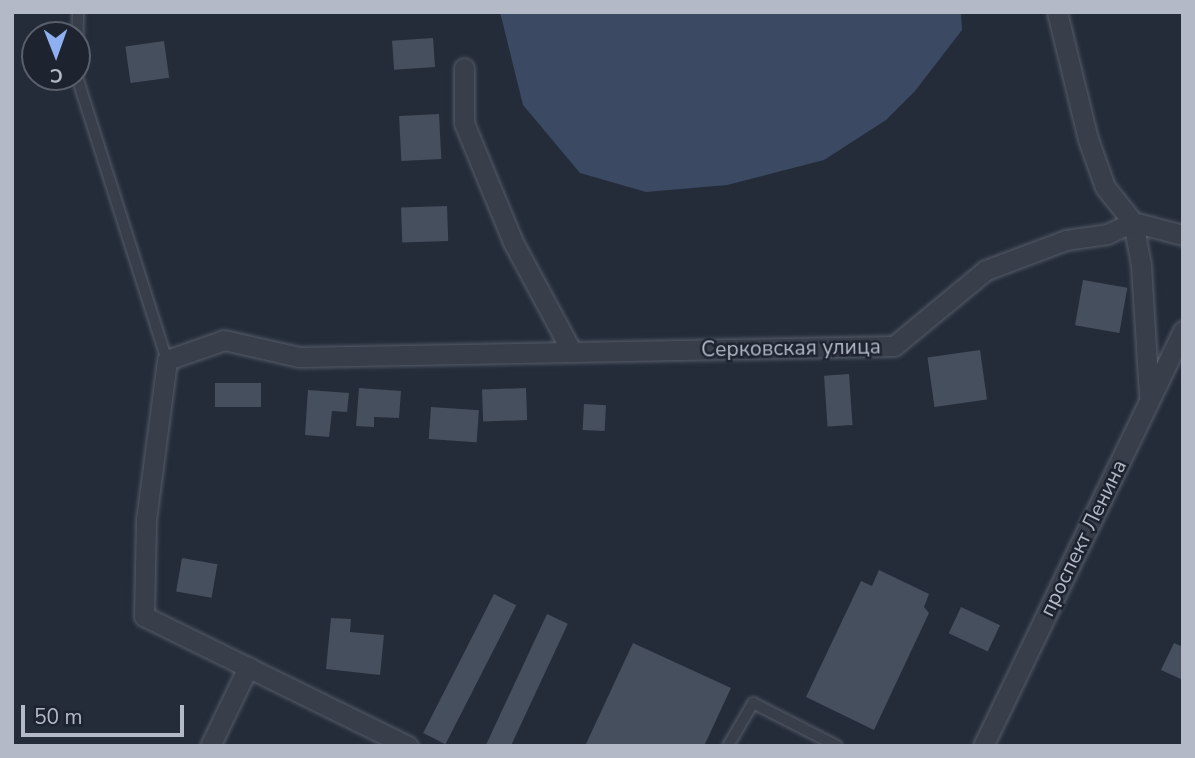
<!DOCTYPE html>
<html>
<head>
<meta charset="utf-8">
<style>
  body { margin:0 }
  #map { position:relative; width:1195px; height:758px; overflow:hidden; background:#242c3a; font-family:"Nunito Sans",sans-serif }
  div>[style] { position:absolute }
  .water>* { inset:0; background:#3b4962 }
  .building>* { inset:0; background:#464f5e; transform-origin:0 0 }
  .roads { filter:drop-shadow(0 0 2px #565c68) drop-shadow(0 0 2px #565c68) }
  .service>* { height:10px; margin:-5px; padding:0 5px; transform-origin:5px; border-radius:5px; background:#383e4a }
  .minor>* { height:19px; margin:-9.5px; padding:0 9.5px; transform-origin:9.5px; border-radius:9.5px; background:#383e4a }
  span { translate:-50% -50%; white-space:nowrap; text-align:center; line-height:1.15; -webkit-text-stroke:5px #1d232f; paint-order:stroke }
  .street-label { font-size:21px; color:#b3b9c6 }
  .frame { position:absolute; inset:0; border:14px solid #b3b9c6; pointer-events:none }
  .north { position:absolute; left:21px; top:21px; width:70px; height:70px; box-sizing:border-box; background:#1d232f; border:2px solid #595f6b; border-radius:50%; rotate:179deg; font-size:19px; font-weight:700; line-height:28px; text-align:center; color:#b3b9c6 }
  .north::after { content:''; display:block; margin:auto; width:24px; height:32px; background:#8eaff0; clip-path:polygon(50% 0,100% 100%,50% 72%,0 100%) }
  .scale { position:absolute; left:21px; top:705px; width:163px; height:32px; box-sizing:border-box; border:4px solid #b3b9c6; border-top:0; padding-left:9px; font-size:21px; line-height:24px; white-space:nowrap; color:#b3b9c6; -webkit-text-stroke:5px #1d232f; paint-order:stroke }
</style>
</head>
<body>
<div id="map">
  <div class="water">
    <i style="clip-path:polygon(500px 12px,961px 12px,962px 30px,915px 91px,886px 120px,824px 160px,727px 185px,646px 192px,580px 173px,523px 105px)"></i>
  </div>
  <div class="building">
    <i style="left:433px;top:38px;width:29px;height:41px;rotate:86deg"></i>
    <i style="left:164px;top:41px;width:37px;height:39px;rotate:82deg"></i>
    <i style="left:439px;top:114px;width:45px;height:40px;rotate:87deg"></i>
    <i style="left:447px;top:206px;width:35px;height:46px;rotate:88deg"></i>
    <i style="left:1083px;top:280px;width:45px;height:46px;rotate:10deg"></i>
    <i style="left:980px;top:350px;width:50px;height:53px;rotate:82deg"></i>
    <i style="left:849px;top:374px;width:51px;height:25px;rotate:86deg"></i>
    <i style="left:215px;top:383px;width:46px;height:24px"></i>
    <i style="clip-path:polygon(359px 388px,401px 391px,399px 418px,374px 417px,374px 427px,356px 426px)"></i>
    <i style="left:526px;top:388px;width:32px;height:44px;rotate:88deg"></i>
    <i style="clip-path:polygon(308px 390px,349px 393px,347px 412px,332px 411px,329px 437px,305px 435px)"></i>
    <i style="left:584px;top:404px;width:22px;height:26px;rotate:3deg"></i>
    <i style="left:431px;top:407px;width:48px;height:32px;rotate:4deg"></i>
    <i style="left:182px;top:558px;width:36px;height:34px;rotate:10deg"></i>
    <i style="clip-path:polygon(879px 570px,929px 594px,924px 607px,929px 613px,874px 730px,806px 697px,861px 581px,872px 586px)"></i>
    <i style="left:494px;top:594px;width:25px;height:156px;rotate:27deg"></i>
    <i style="left:961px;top:607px;width:43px;height:29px;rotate:25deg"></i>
    <i style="left:547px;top:614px;width:23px;height:145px;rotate:25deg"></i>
    <i style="clip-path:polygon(331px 618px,351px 619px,350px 632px,384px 635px,380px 675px,326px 669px)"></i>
    <i style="clip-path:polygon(633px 643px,731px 688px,704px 746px,585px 746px)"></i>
    <i style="clip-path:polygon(1174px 643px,1183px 647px,1183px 680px,1161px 670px)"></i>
  </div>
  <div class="roads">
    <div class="service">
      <i style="left:77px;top:76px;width:64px;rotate:-89.1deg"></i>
      <i style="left:77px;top:77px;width:297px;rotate:72.4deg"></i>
      <i style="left:728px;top:746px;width:50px;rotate:-59.8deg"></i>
      <i style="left:753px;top:703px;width:94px;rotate:27.1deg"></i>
    </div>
    <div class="minor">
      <i style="left:1057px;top:12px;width:131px;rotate:76.3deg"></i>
      <i style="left:1088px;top:139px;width:51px;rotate:70.5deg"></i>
      <i style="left:1105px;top:187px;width:45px;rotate:51.3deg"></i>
      <i style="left:1133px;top:222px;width:44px;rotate:79.5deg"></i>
      <i style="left:1141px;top:265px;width:131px;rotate:86.5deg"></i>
      <i style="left:464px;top:68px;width:55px;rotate:90deg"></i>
      <i style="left:464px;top:123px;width:129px;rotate:67.6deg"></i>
      <i style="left:513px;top:242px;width:125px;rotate:61.8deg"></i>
      <i style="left:210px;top:746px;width:88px;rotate:-64.3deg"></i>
      <i style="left:408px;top:746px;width:294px;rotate:-153.8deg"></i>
      <i style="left:144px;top:616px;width:96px;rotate:-88.8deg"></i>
      <i style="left:146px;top:520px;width:161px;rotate:-82.5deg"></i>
      <i style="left:167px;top:360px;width:60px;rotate:-19.3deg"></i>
      <i style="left:224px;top:340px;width:77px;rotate:12.8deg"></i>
      <i style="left:299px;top:357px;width:595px;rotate:-1.06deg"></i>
      <i style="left:894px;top:346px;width:119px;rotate:-39.6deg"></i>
      <i style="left:986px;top:270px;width:85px;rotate:-20.6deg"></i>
      <i style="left:1066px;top:240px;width:41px;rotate:-8.3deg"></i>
      <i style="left:1107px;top:234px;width:29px;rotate:-25deg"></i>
      <i style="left:1133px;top:222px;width:52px;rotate:14.6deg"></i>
      <i style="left:983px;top:746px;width:461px;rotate:-64.3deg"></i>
    </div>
  </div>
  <div class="street-label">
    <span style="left:791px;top:348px;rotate:-1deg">Серковская улица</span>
    <span style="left:1083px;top:538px;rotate:-64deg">проспект Ленина</span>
  </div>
  <div class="frame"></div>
  <div class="north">С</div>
  <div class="scale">50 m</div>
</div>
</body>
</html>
